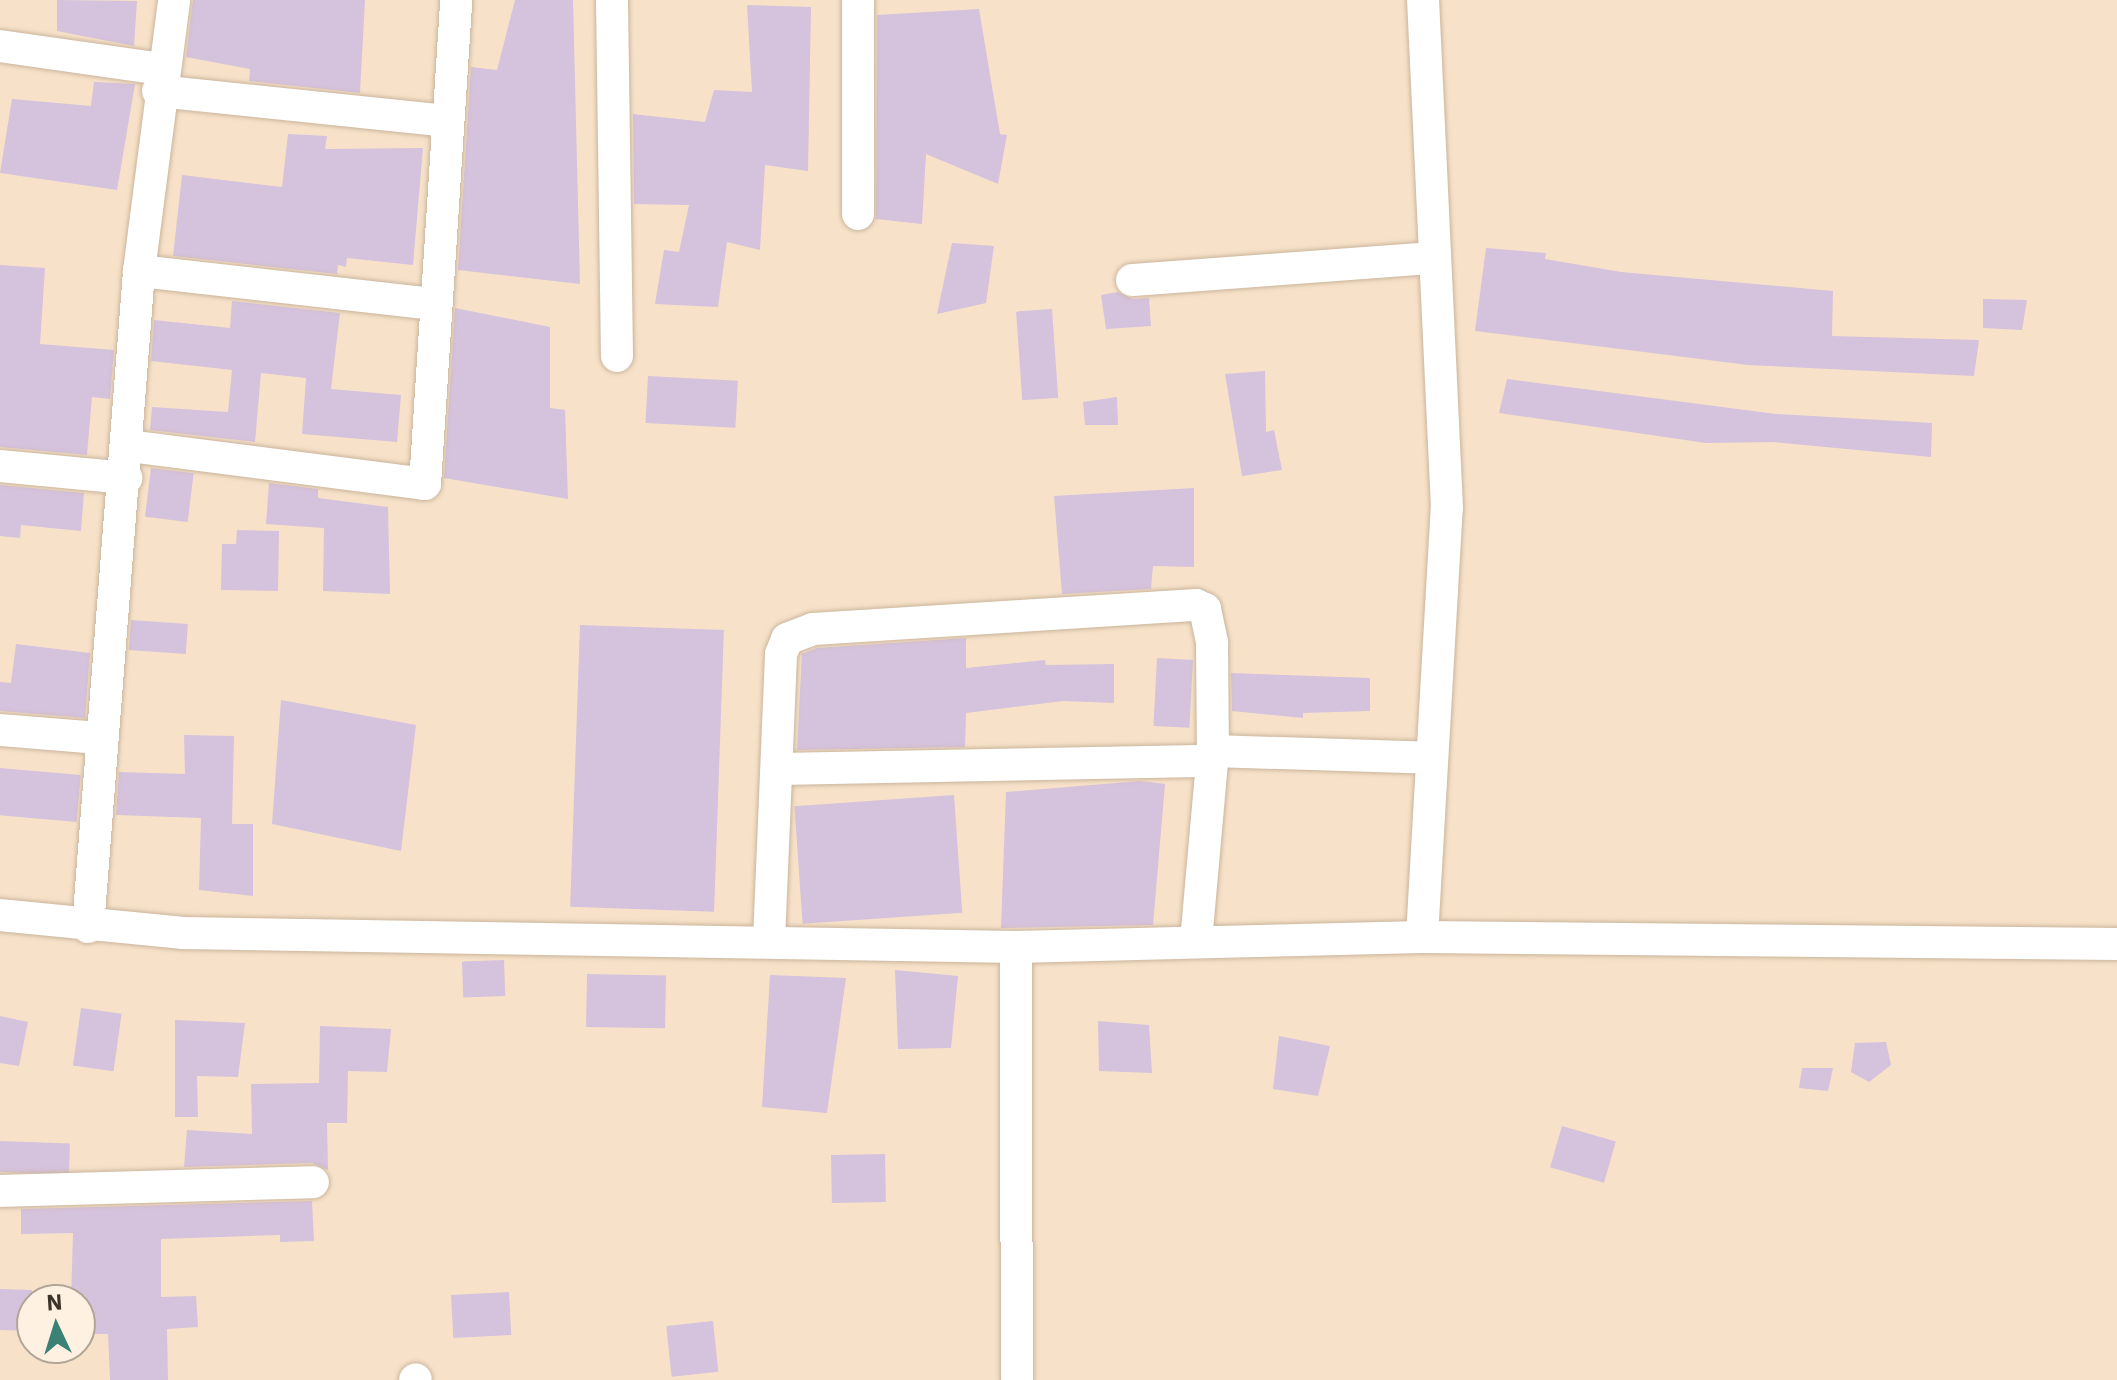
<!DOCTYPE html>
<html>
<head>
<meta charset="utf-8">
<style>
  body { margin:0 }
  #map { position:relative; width:2117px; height:1380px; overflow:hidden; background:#f7e2c9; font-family:"IBM Plex Sans",sans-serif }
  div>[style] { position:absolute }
  .building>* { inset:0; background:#d5c2dc; transform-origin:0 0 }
  .roads { filter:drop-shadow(0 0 2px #cab59d) drop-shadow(0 0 2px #cab59d) }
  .minor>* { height:32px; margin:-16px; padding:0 16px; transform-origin:16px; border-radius:16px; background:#fff }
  span { translate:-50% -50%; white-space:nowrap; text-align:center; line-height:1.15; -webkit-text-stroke:6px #fef1e1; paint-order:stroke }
  .north { position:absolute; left:16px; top:1284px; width:80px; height:80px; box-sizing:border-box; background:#fef1e1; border:2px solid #b0a597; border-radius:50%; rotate:356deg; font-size:22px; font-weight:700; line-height:32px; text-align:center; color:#3c3329 }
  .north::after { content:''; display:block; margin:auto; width:28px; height:36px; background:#3b8176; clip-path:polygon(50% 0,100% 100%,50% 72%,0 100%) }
</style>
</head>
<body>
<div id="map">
  <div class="building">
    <i style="clip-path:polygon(57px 0,137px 1px,134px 46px,57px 31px)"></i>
    <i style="clip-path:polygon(193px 0,365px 0,360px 93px,249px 81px,250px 69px,186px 57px)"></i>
    <i style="clip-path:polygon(515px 0,573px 0,580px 284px,458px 270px,471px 67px,497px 70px)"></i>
    <i style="clip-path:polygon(747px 5px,811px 7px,808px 171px,765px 165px,760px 250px,727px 242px,718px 307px,655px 304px,664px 250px,679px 252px,689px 205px,634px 204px,633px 114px,705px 122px,714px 90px,752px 92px)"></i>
    <i style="clip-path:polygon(979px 9px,1000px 134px,1007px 135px,998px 184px,926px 154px,922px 224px,876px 219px,877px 15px)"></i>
    <i style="clip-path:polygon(94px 82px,135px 84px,117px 190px,0 173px,12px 99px,91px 106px)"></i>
    <i style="clip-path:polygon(288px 134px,327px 136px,325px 149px,423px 148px,413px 265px,347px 258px,346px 267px,338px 265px,337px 274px,173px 256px,182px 175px,282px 187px)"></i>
    <i style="clip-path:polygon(952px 243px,994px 246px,986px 303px,937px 314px)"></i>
    <i style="clip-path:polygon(1486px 248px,1546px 253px,1545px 259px,1621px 272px,1833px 291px,1832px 336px,1979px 340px,1974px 376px,1748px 365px,1475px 331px)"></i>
    <i style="clip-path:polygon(0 265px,45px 268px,40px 344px,114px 350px,110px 399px,92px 397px,87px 455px,0 447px)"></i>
    <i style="clip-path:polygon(1118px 292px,1133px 299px,1149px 298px,1151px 326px,1106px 329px,1101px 295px)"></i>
    <i style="clip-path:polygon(1983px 299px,2027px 300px,2022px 330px,1983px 328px)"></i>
    <i style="clip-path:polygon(232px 301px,340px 313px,331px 389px,401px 395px,397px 442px,302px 434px,306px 378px,261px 373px,255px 442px,150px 430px,152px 407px,228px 412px,232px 370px,151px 361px,154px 320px,230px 328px)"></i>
    <i style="clip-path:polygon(455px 308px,550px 327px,550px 408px,565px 410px,568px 499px,444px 478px)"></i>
    <i style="left:1052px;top:309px;width:89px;height:36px;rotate:86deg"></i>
    <i style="clip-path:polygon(1265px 371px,1266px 432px,1274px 430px,1282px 470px,1242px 476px,1225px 374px)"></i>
    <i style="left:648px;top:376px;width:90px;height:47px;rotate:3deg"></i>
    <i style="clip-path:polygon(1507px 379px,1776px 414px,1932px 423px,1931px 457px,1773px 442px,1706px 443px,1499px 413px)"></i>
    <i style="clip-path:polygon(1117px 397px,1118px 425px,1085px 425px,1083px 402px)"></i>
    <i style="left:151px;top:468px;width:43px;height:49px;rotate:7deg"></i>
    <i style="clip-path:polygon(269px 483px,318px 489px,318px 498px,388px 507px,390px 594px,323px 591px,324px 528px,266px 524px)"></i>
    <i style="clip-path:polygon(0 485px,84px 493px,81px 531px,21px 525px,20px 538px,0 536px)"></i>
    <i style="clip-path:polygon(1194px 488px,1194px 567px,1153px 566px,1151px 589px,1062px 594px,1054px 496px)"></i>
    <i style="clip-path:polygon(237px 530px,279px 531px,278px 591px,221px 590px,222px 544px,236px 544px)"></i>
    <i style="left:131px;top:620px;width:57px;height:30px;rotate:4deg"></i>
    <i style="left:580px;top:625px;width:144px;height:282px;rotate:2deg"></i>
    <i style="clip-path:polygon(966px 638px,966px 668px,1045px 660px,1046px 665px,1114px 664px,1114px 703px,1063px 701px,966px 713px,965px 747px,797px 750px,802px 654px,817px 648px)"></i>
    <i style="clip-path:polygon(16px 644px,90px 653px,85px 718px,0 711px,0 682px,11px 683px)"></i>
    <i style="left:1157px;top:658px;width:36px;height:68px;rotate:3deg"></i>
    <i style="clip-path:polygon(1231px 673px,1370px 678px,1370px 711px,1303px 713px,1303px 718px,1232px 711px)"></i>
    <i style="clip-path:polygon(281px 700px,416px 725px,401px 851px,272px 824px)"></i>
    <i style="clip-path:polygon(184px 735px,234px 736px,232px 824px,253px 824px,253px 896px,199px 890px,201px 818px,116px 815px,119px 772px,185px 774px)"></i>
    <i style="left:0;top:768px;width:81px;height:47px;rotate:5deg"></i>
    <i style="clip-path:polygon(1140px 781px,1165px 784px,1153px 925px,1001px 928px,1006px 792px)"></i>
    <i style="left:954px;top:795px;width:118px;height:160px;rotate:86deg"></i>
    <i style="left:504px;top:960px;width:36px;height:42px;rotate:88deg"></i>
    <i style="clip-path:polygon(895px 970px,958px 976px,951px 1048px,898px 1049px)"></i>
    <i style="left:587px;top:974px;width:79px;height:53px;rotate:1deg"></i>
    <i style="clip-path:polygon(770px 975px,846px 978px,827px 1113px,762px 1107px)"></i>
    <i style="left:81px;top:1008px;width:41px;height:58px;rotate:8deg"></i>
    <i style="clip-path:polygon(0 1016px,28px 1022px,19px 1066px,0 1063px)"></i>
    <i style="clip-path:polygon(175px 1020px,245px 1023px,238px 1077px,197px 1076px,198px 1117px,175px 1117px)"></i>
    <i style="clip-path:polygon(1098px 1021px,1149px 1025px,1152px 1073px,1099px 1071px)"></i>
    <i style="clip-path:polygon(320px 1026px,391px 1029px,387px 1072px,348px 1071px,347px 1123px,327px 1123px,328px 1170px,312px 1163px,184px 1167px,187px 1130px,252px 1134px,251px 1084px,319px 1083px)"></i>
    <i style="clip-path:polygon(1279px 1036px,1330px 1046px,1318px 1096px,1273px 1089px)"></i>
    <i style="clip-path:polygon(1886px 1042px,1891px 1065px,1869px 1082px,1851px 1072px,1855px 1043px)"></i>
    <i style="clip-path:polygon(1802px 1068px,1833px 1068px,1828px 1091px,1799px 1088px)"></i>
    <i style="left:1562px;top:1126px;width:56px;height:43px;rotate:16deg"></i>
    <i style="left:0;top:1141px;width:70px;height:31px;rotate:2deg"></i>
    <i style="left:885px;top:1154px;width:48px;height:54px;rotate:89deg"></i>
    <i style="clip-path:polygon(312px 1201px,314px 1241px,280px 1242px,280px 1235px,161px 1239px,161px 1297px,196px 1296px,198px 1327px,167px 1329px,168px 1380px,110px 1380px,108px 1334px,80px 1334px,80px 1300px,71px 1300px,73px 1233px,21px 1234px,21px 1209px)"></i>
    <i style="left:0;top:1289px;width:32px;height:41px;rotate:2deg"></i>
    <i style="left:509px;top:1292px;width:43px;height:58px;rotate:87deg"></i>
    <i style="left:713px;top:1321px;width:51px;height:47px;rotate:84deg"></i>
  </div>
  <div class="roads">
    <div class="minor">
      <i style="left:612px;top:0;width:356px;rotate:89.2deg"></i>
      <i style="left:858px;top:0;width:214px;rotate:90deg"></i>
      <i style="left:0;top:46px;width:164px;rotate:8.1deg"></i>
      <i style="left:158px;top:91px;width:291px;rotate:5.9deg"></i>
      <i style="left:139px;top:271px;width:297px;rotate:6.4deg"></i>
      <i style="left:1132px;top:280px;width:303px;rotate:-4.2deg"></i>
      <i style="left:129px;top:446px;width:298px;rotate:7.3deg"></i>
      <i style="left:425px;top:484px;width:485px;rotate:-86.3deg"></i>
      <i style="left:0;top:466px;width:127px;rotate:5.4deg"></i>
      <i style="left:0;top:730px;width:99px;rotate:4.6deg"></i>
      <i style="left:1213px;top:751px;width:217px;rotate:1.8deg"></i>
      <i style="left:779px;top:769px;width:433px;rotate:-1.1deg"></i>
      <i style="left:0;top:915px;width:184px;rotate:5.6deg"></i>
      <i style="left:183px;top:933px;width:833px;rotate:0.96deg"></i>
      <i style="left:1016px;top:947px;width:406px;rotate:-1.4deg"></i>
      <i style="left:1422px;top:937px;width:695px;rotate:0.58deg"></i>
      <i style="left:88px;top:927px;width:658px;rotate:-85.55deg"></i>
      <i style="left:139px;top:271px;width:273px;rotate:-82.6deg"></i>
      <i style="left:1422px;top:937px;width:430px;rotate:-86.7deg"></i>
      <i style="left:1447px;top:508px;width:509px;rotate:-92.7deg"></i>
      <i style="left:769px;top:941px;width:287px;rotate:-87.6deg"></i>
      <i style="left:781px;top:654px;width:16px;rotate:-68deg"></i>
      <i style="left:787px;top:639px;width:28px;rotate:-21deg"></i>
      <i style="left:813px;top:629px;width:384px;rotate:-3.6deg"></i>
      <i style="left:1196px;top:605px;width:10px;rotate:24deg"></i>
      <i style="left:1205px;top:609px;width:35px;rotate:78deg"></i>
      <i style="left:1212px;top:643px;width:108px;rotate:89.5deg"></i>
      <i style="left:1213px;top:751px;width:191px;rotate:95.1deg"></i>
      <i style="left:1016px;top:947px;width:433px;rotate:89.9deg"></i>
      <i style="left:0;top:1191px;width:313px;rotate:-1.6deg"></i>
      <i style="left:415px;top:1380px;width:1px;rotate:-45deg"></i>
    </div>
  </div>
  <div class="north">N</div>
</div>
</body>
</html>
